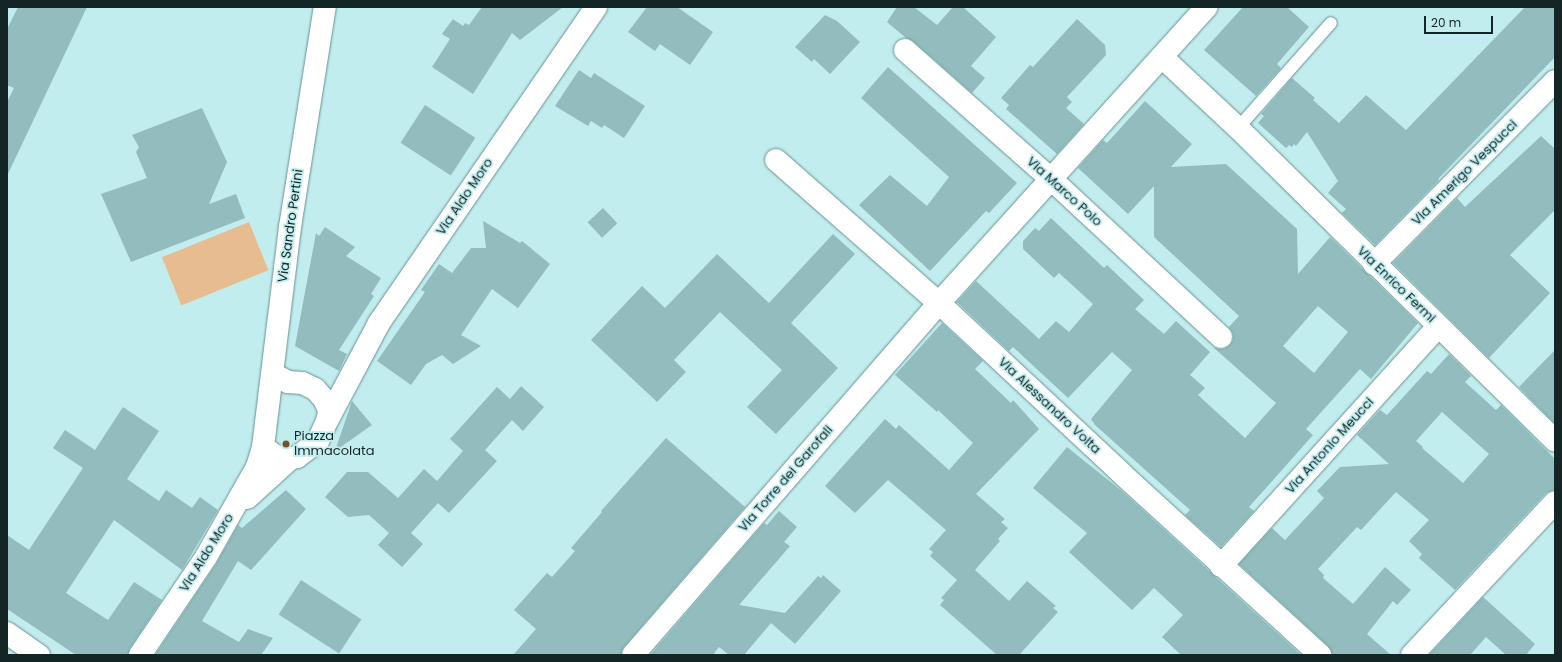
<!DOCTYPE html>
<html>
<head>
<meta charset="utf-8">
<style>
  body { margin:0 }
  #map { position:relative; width:1562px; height:662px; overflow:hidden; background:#c2edef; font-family:Poppins,sans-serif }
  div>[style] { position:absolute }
  .green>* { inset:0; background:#e8bc91; transform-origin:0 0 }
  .building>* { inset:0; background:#92bcbe; transform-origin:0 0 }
  .roads { filter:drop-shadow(0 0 1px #679091) drop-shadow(0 0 1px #679091) }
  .service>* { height:12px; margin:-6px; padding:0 6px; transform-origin:6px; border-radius:6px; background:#fff }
  .minor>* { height:22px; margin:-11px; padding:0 11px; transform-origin:11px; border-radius:11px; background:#fff }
  .dots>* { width:11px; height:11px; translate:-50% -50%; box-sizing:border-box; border:2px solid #c2edef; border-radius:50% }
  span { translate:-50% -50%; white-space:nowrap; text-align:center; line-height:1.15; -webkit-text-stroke:3.5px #c2edef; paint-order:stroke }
  .street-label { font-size:13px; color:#142526 }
  .poi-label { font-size:13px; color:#142526 }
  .left { translate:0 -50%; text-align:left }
  .frame { position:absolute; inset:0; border:8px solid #142526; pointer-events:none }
  .scale { position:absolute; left:1424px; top:16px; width:69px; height:18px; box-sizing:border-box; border:2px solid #142526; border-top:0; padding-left:5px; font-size:12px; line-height:14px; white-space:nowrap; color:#142526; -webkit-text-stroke:3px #c2edef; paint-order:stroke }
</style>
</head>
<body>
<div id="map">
  <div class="green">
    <i style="left:249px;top:222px;width:52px;height:94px;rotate:68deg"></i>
  </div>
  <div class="building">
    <i style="clip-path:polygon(18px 7px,87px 7px,7px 176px,7px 102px,14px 88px,7px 85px,7px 29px)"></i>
    <i style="clip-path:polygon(482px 7px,563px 7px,520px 40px,512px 33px,473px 94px,432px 67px,450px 39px,442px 34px,453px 19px,463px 26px,465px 23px,469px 25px)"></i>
    <i style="clip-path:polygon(647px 7px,677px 7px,713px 32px,690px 65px,660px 44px,655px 51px,628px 32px)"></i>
    <i style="clip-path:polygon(897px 7px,914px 7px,937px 25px,953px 7px,963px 7px,996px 37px,971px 66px,985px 78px,972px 93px,913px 41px,906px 38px,887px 22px)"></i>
    <i style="clip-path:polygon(1243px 7px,1287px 7px,1309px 27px,1277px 64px,1281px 68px,1256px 96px,1204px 50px)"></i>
    <i style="clip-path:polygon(1525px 7px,1555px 7px,1555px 57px,1438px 179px,1439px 180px,1375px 245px,1342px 213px,1346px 209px,1328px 193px,1338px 181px,1307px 132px,1296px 146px,1294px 144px,1292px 147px,1289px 145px,1286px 148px,1258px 123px,1264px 116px,1261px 114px,1292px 78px,1315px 98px,1313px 100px,1339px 123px,1366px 95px,1406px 130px)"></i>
    <i style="clip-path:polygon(825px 15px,837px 21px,860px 42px,830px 74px,814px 59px,812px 62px,795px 47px)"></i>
    <i style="clip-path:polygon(1077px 19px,1105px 45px,1106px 55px,1067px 97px,1072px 102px,1066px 108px,1084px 124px,1057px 154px,1006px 109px,1009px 105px,1001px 98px,1030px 65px,1033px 67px)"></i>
    <i style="clip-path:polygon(888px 67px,1017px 183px,989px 213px,986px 211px,930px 271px,859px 205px,890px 175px,927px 206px,949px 177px,861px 98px)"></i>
    <i style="clip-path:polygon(579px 70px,591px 78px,594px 73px,645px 106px,624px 138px,604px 125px,602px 128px,591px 121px,588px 126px,555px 106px)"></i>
    <i style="clip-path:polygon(evenodd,1145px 101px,1192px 144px,1171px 167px,1226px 164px,1297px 229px,1298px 274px,1330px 237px,1418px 323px,1371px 379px,1360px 369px,1306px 429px,1313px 435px,1249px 507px,1254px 511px,1221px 547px,1185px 515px,1190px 510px,1095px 425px,1091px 419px,1132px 370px,1112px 352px,1068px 398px,1013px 347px,1009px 351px,957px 302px,976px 281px,1039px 339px,1056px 321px,1069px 332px,1093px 304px,1059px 273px,1054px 278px,1023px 249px,1023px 241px,1035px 228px,1039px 231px,1051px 218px,1104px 268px,1107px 265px,1144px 300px,1135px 309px,1164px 334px,1176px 321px,1210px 352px,1190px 375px,1205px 388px,1198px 395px,1245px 438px,1276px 403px,1213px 347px,1219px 349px,1224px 349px,1230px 345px,1233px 340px,1233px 334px,1229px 327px,1239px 316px,1154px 237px,1154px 186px,1128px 214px,1078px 168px,1103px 140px,1107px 143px,1145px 101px,1318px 306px,1348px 332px,1314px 373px,1283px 346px,1318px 306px)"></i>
    <i style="left:425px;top:105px;width:60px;height:45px;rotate:33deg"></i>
    <i style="clip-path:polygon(202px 108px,227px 162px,209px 204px,236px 194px,245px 218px,131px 262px,101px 194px,147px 178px,136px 152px,139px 147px,132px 135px)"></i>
    <i style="clip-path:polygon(1541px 136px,1555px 149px,1555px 210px,1510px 255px,1550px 293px,1489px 358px,1393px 263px,1457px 198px,1465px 207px)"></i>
    <i style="left:603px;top:208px;width:21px;height:21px;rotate:47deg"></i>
    <i style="clip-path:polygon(483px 221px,520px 243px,522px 241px,550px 264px,518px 308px,492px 289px,461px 335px,481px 346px,453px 364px,442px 355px,426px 364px,411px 385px,377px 361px,425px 292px,421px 290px,439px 264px,452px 273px,471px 248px,486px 248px)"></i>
    <i style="clip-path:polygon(325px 227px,355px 247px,346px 256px,381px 278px,371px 294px,374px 296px,339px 350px,347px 354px,339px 371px,295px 346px,316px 233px,319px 236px)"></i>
    <i style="clip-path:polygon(833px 234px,855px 254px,791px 323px,838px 368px,776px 434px,747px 407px,782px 370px,720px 312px,674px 360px,686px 372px,657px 402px,591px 340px,642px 286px,665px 308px,717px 254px,769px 303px)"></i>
    <i style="clip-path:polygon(942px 323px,983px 361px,975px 369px,1011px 403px,1013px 400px,1039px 429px,976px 494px,1005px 519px,1001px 522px,1008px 528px,998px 539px,1000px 541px,975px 570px,1009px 601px,1027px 581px,1056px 606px,1053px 608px,1058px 612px,1019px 655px,997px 655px,940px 605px,944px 600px,941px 598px,957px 580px,930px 556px,933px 552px,929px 549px,946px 530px,888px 480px,855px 513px,825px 486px,885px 419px,896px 429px,899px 425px,949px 470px,973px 443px,938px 410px,937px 412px,895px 375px)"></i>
    <i style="clip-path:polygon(1555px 350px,1555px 422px,1554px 423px,1519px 387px)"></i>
    <i style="clip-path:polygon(evenodd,1449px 354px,1471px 376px,1465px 382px,1496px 410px,1501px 405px,1555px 459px,1555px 490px,1546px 493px,1455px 590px,1419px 558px,1422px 554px,1409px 541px,1429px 520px,1396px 492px,1361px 530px,1357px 527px,1318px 569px,1324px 575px,1323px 578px,1353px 604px,1385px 567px,1411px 590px,1397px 605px,1393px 601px,1367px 634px,1391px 655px,1332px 655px,1328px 646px,1239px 564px,1272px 528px,1285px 540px,1324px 498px,1317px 491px,1340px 467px,1389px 464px,1357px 435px,1380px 410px,1387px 415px,1427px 371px,1431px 374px,1449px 354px,1442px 412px,1489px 454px,1463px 483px,1422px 448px,1423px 447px,1416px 441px,1442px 412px)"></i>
    <i style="clip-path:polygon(521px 386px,544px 407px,523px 431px,512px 420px,485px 450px,497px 461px,449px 513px,438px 503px,411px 533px,423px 544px,402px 567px,378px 545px,389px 533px,369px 515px,348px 517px,325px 497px,347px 472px,368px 472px,398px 498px,424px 469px,437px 481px,463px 451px,450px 439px,497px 387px,510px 399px)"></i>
    <i style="clip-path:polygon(352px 401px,372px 425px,335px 451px)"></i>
    <i style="clip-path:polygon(123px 407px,159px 431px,127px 479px,159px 501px,166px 490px,192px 508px,200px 497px,218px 510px,182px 570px,114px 520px,66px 593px,108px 620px,134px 582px,162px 600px,130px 648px,128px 655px,76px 655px,7px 609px,7px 535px,29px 550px,83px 468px,53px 448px,65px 430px,95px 450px)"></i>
    <i style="clip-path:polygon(666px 438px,745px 507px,624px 647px,621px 655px,513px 655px,536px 629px,514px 610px,547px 573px,552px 577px,575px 551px,571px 548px,602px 512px,601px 511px)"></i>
    <i style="clip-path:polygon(1067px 447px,1123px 492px,1301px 655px,1181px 655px,1162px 637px,1183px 615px,1154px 588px,1132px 610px,1069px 552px,1087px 533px,1033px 488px)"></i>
    <i style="clip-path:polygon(286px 490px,306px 509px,251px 570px,238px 561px,202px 621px,239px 642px,248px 629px,273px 638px,261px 655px,155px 655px,216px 564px,238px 525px,242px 528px)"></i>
    <i style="clip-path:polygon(779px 511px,797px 527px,784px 542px,790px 546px,739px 605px,785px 613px,818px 576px,821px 578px,823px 575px,841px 591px,795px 644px,771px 623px,744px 655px,729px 655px,719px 647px,713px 655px,650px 655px,764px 523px,767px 525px)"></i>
    <i style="left:301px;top:580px;width:72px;height:41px;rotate:33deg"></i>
    <i style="clip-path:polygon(1483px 597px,1535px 644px,1526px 655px,1506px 655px,1486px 637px,1470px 655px,1429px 655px)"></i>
  </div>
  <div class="roads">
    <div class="service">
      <i style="left:1238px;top:128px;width:140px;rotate:-48.5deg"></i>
    </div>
    <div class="minor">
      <i style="left:905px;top:50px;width:195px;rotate:41.5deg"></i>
      <i style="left:1051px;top:179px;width:232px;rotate:42.9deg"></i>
      <i style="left:1162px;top:57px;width:104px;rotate:43.1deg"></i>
      <i style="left:1238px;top:128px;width:445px;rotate:44.6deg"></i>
      <i style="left:776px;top:160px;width:217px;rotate:41.3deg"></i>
      <i style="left:939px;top:303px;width:249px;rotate:43deg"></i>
      <i style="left:1121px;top:473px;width:270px;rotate:42.4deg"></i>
      <i style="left:1374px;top:264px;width:257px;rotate:-45.3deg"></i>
      <i style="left:328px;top:419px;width:109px;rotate:-62deg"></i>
      <i style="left:379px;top:323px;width:383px;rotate:-55.5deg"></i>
      <i style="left:263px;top:447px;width:16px;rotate:35deg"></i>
      <i style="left:276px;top:456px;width:10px;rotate:17deg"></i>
      <i style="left:286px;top:459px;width:11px;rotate:-10deg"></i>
      <i style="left:297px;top:457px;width:26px;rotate:-37deg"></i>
      <i style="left:318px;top:441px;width:24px;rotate:-66deg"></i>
      <i style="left:328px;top:419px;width:9px;rotate:-84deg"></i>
      <i style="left:329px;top:410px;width:12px;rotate:-114deg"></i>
      <i style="left:324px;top:399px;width:13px;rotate:-132deg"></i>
      <i style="left:315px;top:389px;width:14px;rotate:-155deg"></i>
      <i style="left:302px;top:383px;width:14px;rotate:-176deg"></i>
      <i style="left:288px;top:382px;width:17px;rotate:-152deg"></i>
      <i style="left:247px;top:498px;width:59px;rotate:-42.3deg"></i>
      <i style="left:1221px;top:566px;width:323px;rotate:-47.8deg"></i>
      <i style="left:7px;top:633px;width:39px;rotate:35deg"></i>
      <i style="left:140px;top:655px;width:118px;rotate:-56deg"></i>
      <i style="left:206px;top:557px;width:103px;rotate:-60.5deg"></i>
      <i style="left:257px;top:467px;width:21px;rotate:-73deg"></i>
      <i style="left:263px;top:447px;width:222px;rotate:-83deg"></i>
      <i style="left:290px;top:227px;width:223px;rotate:-81deg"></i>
      <i style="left:633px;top:655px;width:466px;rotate:-49deg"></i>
      <i style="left:939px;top:303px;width:399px;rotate:-47.9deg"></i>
      <i style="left:1412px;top:655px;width:209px;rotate:-46.9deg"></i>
    </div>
  </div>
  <div class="dots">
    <i style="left:286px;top:444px;background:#77532c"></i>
  </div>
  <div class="street-label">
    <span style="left:1465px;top:173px;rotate:-45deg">Via Amerigo Vespucci</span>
    <span style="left:1064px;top:192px;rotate:42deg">Via Marco Polo</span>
    <span style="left:465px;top:197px;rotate:-56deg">Via Aldo Moro</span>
    <span style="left:291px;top:226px;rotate:-82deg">Via Sandro Pertini</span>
    <span style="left:1396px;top:285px;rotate:44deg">Via Enrico Fermi</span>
    <span style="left:1049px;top:406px;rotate:43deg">Via Alessandro Volta</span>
    <span style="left:1330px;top:446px;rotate:-48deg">Via Antonio Meucci</span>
    <span style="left:786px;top:479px;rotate:-49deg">Via Torre dei Garofali</span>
    <span style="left:207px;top:553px;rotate:-58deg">Via Aldo Moro</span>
  </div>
  <div class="poi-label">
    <span class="left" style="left:294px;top:444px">Piazza<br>Immacolata</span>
  </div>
  <div class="frame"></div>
  <div class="scale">20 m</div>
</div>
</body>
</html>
